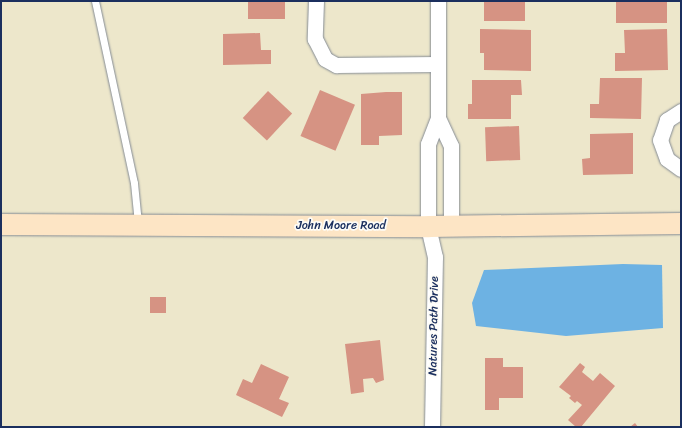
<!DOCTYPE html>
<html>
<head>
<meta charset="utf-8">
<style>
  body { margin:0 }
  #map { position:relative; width:682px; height:428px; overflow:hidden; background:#ede7cb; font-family:Sriracha,sans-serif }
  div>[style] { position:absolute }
  .water>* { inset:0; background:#6db2e3 }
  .building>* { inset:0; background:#d69383; transform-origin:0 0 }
  .roads { filter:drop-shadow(0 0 1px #848b94) drop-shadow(0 0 1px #848b94) }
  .lane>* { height:7px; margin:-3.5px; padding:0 3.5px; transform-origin:3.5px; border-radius:3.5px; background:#fff }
  .street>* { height:15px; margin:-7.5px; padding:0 7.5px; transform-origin:7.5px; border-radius:7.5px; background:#fff }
  .secondary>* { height:21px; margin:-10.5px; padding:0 10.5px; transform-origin:10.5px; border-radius:10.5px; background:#fde5c5 }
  span { translate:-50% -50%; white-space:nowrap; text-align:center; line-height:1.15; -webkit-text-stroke:3.5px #fdfcf7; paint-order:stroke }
  .street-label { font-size:12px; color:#1b2f5e }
  .frame { position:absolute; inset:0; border:2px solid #1b2f5e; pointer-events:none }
</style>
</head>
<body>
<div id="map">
  <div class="water">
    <i style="clip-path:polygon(623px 264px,662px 265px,663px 328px,566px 336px,476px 326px,472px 303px,484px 270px)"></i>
  </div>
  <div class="building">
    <i style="left:248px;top:1px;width:37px;height:18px"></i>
    <i style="left:484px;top:1px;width:41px;height:20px"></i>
    <i style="left:616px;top:1px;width:51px;height:22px"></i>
    <i style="clip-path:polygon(480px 29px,531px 30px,531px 71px,484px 70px,484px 53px,480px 53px)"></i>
    <i style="clip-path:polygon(667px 29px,668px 70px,615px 71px,615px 53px,625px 53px,624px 30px)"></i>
    <i style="clip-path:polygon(260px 33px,261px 50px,271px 50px,271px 64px,223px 65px,223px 34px)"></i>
    <i style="clip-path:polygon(600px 78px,642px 78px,641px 119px,590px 118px,590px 104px,599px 104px)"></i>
    <i style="clip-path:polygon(472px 80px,521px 80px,522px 95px,511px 95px,511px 119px,468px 119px,468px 104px,472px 104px)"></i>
    <i style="left:320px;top:90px;width:38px;height:50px;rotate:23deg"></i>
    <i style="left:268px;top:91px;width:33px;height:37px;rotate:43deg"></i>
    <i style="clip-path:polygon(386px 92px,402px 92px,402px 135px,379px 136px,379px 145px,361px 145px,361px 94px)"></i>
    <i style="left:519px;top:126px;width:34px;height:34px;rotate:88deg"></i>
    <i style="clip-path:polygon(633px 133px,633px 174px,583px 175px,582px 159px,590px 158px,590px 134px)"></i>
    <i style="left:150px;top:297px;width:16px;height:16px"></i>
    <i style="clip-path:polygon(380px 340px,384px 380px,376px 383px,373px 378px,363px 379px,364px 392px,351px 394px,345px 344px)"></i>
    <i style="clip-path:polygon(485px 358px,503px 358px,503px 367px,523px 367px,523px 398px,499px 398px,499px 410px,485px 410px)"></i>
    <i style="clip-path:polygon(580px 363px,585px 367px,582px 372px,593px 381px,600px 373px,615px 386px,581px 427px,576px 427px,568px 420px,582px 405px,577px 401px,575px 403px,569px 398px,571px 396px,559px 387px)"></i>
    <i style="clip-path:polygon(261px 364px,289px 377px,279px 399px,289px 403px,282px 417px,236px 395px,243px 379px,252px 383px)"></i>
    <i style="clip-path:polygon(635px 423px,638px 427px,630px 427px)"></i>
  </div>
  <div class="roads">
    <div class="lane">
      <i style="left:95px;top:1px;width:186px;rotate:77.9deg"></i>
      <i style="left:134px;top:183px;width:40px;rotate:84.3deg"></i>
    </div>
    <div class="street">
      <i style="left:316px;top:1px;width:38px;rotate:92deg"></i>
      <i style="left:315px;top:39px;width:22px;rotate:63deg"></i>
      <i style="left:325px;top:59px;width:13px;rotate:29deg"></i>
      <i style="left:336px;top:65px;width:101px;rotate:-0.6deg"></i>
      <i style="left:438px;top:1px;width:117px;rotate:90deg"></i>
      <i style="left:438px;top:118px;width:31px;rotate:65deg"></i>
      <i style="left:451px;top:146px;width:80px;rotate:90deg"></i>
      <i style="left:681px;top:111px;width:17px;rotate:147deg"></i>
      <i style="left:667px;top:120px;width:21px;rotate:109deg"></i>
      <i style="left:660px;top:140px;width:20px;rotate:70deg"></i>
      <i style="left:667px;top:159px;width:17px;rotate:36deg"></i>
      <i style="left:432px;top:427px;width:170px;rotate:-89deg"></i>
      <i style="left:435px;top:257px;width:32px;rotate:-103deg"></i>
      <i style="left:428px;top:226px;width:82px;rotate:-90deg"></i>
      <i style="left:428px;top:144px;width:28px;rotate:-69deg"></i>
    </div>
    <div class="secondary">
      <i style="left:1px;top:224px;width:427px;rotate:0.3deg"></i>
      <i style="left:428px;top:226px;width:253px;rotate:-0.7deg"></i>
    </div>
  </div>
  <div class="street-label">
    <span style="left:341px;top:226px">John Moore Road</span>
    <span style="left:434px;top:326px;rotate:-89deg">Natures Path Drive</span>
  </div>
  <div class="frame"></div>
</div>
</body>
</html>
